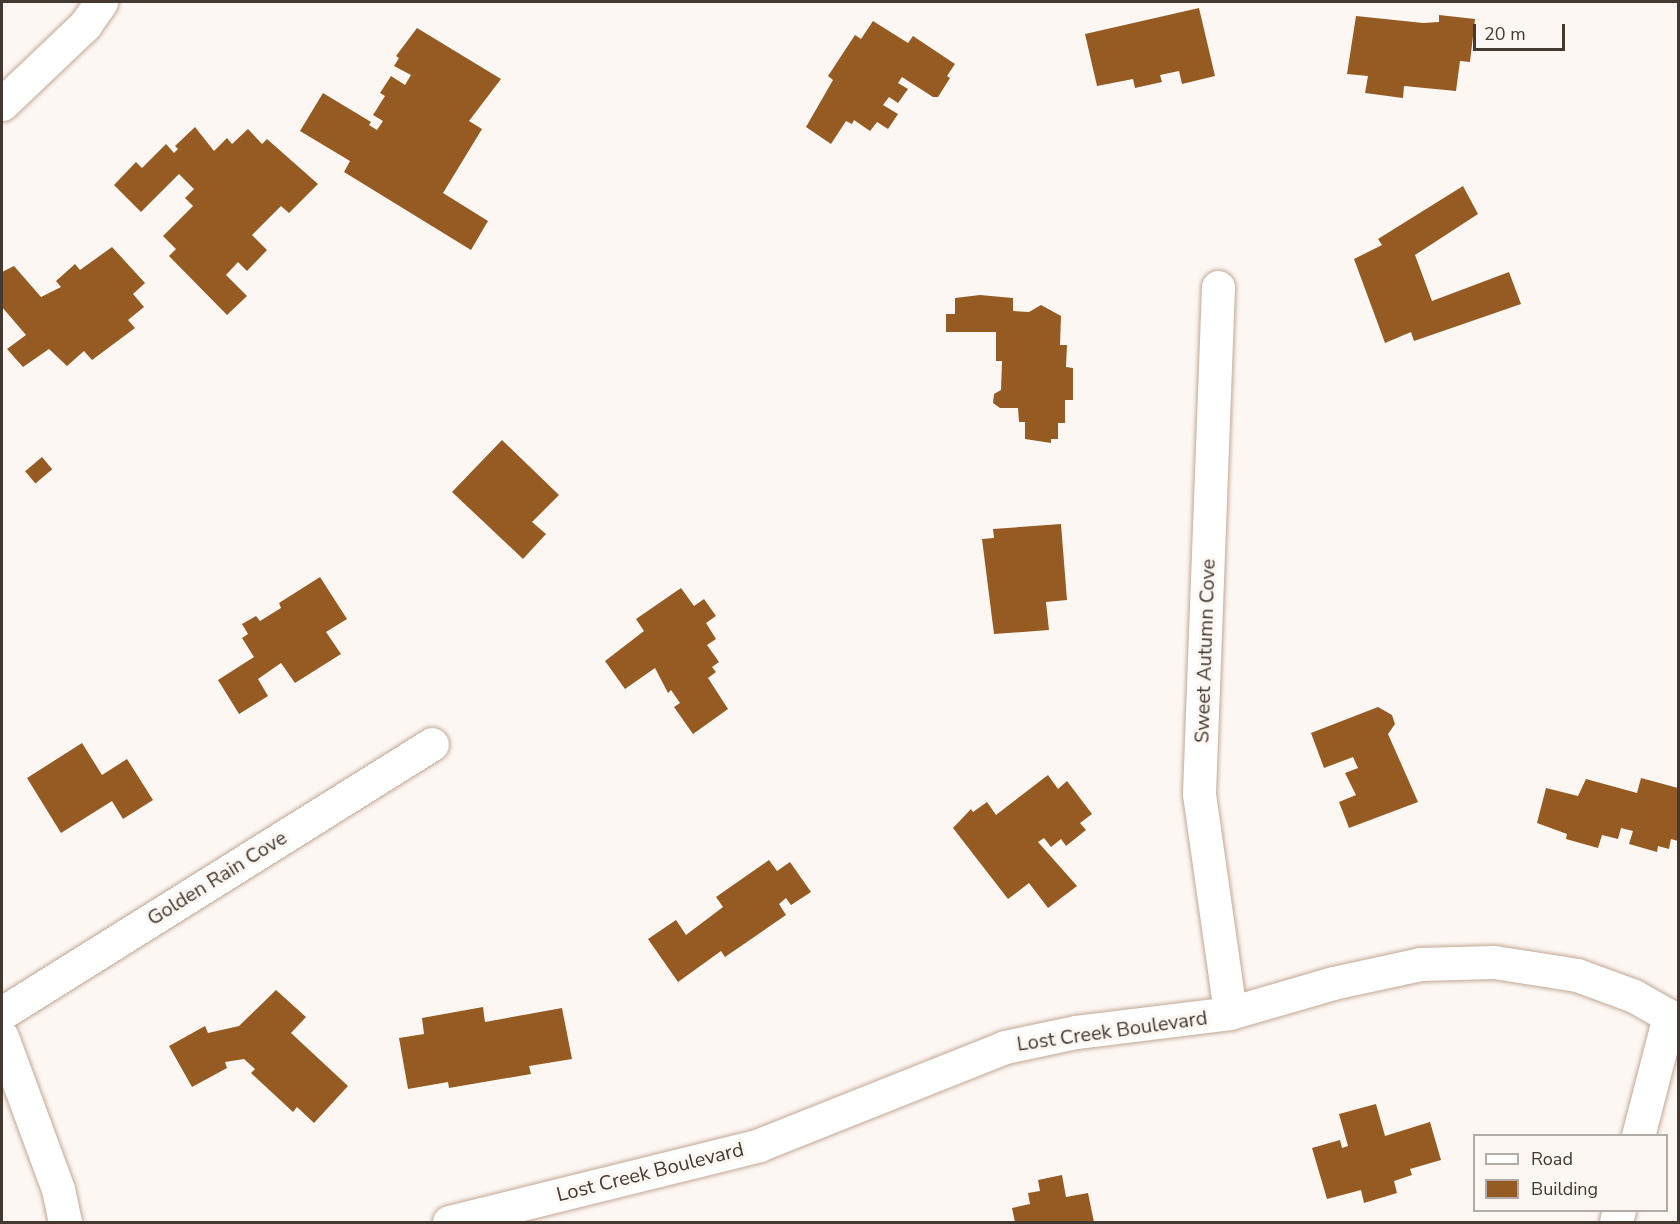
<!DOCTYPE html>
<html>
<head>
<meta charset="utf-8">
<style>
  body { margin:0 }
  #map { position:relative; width:1680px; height:1224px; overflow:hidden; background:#fdf7f3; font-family:"Nunito Sans",sans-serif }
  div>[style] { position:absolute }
  .building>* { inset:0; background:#955b22; transform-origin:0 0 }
  .roads { filter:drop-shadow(0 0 2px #c1a894) drop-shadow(0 0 2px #c1a894) }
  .minor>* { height:33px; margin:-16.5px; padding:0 16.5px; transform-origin:16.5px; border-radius:16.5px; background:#fff }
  span { translate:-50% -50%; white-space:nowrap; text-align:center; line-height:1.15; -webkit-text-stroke:6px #fdf7f3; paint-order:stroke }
  .street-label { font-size:20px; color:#433931 }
  .frame { position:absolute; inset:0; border:3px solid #433931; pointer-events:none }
  .legend { position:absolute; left:1473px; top:1134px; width:195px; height:78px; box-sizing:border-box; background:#fdf7f3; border:2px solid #b3aba5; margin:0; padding:8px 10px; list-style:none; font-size:18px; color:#433931 }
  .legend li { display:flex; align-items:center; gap:12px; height:30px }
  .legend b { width:30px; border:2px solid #b3aba5 }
  .scale { position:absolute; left:1473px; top:24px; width:92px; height:27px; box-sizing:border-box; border:3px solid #433931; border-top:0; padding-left:8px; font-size:18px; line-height:21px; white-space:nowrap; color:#433931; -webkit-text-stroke:4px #fdf7f3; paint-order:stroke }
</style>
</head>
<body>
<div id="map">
  <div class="building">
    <i style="clip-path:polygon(1199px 8px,1215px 76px,1182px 84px,1179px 71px,1160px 75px,1162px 82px,1135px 88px,1133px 79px,1097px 86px,1085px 34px)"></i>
    <i style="clip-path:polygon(1439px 15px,1475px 19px,1470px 62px,1460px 61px,1456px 91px,1404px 86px,1403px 98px,1365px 93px,1368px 76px,1347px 74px,1356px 16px,1423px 23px,1439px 22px)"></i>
    <i style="clip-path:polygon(873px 21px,908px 43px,913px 36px,955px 64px,947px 76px,950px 78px,938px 97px,933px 97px,902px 77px,898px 83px,908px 89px,898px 103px,889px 97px,883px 105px,898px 114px,888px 129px,877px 122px,870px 131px,854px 120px,852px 124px,846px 121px,831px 144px,806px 127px,833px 80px,828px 76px,855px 35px,861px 39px)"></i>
    <i style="clip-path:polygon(417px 28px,501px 79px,469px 121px,482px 129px,443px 193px,488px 221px,471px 250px,344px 172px,350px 161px,300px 131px,323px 93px,371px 122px,369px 125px,377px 130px,383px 121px,373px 115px,385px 96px,380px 93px,391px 76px,405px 85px,411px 75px,394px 66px,399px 58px,396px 56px)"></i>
    <i style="clip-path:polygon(195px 127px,214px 151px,227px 138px,232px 144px,248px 129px,262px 144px,267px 139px,318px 184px,289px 213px,281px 206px,252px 235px,267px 250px,247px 271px,238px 262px,226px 275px,247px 296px,227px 315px,169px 256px,176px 249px,163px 236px,193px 206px,185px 198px,194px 189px,179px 174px,141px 212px,114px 185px,136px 162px,142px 168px,166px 144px,174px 153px,178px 149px,175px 146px)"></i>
    <i style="clip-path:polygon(1463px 186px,1478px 214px,1415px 255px,1432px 301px,1509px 272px,1521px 304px,1414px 341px,1411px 332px,1385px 343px,1354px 259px,1382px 245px,1378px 239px)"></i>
    <i style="clip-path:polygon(112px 247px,145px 283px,133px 294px,144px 307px,128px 320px,135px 328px,92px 360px,84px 351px,67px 366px,49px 349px,23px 367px,7px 349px,26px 335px,2px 307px,2px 272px,14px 266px,41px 297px,61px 287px,56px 281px,75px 264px,80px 270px)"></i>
    <i style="clip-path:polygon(980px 295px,1013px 298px,1013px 311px,1029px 312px,1041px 305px,1061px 316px,1060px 345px,1067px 345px,1066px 367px,1073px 368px,1073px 400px,1065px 400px,1065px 423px,1058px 423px,1058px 439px,1051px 439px,1051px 443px,1025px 439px,1025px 422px,1019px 422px,1018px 408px,1000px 408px,993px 403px,994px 394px,1001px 390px,1002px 361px,996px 361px,996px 332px,946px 332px,946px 314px,955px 314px,955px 298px)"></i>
    <i style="clip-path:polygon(502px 440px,559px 495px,532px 522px,546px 534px,523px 559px,452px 492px)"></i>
    <i style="left:42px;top:457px;width:16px;height:22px;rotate:50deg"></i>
    <i style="clip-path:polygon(1061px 524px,1067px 600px,1046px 602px,1049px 630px,994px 634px,982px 539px,994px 538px,993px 529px)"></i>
    <i style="clip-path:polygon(320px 577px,347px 619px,326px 632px,341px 654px,295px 683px,281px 663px,258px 679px,268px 696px,239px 714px,218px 680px,254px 657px,242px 638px,248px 634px,242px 624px,256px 616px,260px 621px,281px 608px,279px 603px)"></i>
    <i style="clip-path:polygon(681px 588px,694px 606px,704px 599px,716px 616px,706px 623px,716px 639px,707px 645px,719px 662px,712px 667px,716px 672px,708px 678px,728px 709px,693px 734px,674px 707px,680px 703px,671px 690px,668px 693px,655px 668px,625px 689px,605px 661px,644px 631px,636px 619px)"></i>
    <i style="clip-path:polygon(1378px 707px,1392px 715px,1395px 724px,1388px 734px,1418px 802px,1349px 828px,1339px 802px,1356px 795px,1345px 773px,1358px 768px,1353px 757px,1324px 768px,1311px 733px)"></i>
    <i style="clip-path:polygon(82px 743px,102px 775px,127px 759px,153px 800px,123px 819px,112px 801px,61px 833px,27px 778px)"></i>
    <i style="clip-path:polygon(1048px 775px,1058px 789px,1067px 781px,1092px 814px,1080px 823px,1086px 830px,1066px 846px,1061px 839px,1051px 847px,1044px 838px,1038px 842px,1077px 886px,1048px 908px,1029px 883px,1008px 899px,953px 828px,971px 809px,973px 812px,987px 802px,996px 815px)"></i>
    <i style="clip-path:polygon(1641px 778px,1678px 788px,1678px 841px,1671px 839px,1669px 849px,1658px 846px,1657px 852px,1629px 844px,1633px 831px,1621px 828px,1618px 839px,1602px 835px,1598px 848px,1566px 839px,1567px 834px,1537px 823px,1546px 788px,1578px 796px,1586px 779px,1637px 793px)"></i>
    <i style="clip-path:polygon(769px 860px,777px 871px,790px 862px,811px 892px,791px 905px,786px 898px,779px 904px,786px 915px,725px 957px,721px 951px,678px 982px,648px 939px,676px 920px,686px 935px,723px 907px,716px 897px)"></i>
    <i style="clip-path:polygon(276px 990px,306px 1017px,291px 1033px,348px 1086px,314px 1123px,297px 1107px,293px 1112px,251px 1073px,255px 1069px,244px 1059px,225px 1062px,227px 1068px,192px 1087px,169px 1046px,205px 1026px,208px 1033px,239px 1026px)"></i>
    <i style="clip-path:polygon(483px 1007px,485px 1022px,562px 1008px,572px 1059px,529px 1066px,531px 1074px,449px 1088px,448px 1082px,408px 1089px,399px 1038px,424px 1034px,422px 1018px)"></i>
    <i style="clip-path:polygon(1376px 1104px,1385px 1136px,1430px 1122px,1441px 1160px,1410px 1169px,1412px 1175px,1394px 1181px,1397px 1193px,1364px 1203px,1361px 1190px,1327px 1199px,1312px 1148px,1340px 1140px,1342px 1148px,1348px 1146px,1339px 1114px)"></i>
    <i style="clip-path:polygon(1062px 1175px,1066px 1197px,1088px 1193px,1094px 1222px,1015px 1222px,1012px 1208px,1030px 1204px,1028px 1193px,1040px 1191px,1038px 1180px)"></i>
  </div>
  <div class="roads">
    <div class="minor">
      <i style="left:2px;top:104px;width:115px;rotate:-43.6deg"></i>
      <i style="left:85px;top:25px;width:28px;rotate:-55deg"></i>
      <i style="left:1218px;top:287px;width:507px;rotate:92.15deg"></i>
      <i style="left:1199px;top:794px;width:221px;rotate:81.9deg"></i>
      <i style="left:2px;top:1013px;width:507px;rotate:-32.03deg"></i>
      <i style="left:2px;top:1037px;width:162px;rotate:69.8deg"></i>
      <i style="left:58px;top:1189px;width:34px;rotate:78deg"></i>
      <i style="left:1638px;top:1136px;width:124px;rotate:-75.5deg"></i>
      <i style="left:449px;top:1222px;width:319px;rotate:-13.9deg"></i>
      <i style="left:759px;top:1145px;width:265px;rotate:-21.7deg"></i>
      <i style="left:1005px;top:1047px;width:73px;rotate:-11.9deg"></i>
      <i style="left:1076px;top:1032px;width:155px;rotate:-7deg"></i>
      <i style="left:1230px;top:1013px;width:107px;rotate:-16.2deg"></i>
      <i style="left:1333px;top:983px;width:89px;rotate:-12.3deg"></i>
      <i style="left:1420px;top:964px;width:74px;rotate:-1.5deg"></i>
      <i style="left:1494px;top:962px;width:84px;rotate:8.9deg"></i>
      <i style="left:1577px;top:975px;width:61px;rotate:20.2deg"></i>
      <i style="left:1634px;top:996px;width:51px;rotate:29.6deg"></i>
      <i style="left:1616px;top:1222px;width:12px;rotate:-76deg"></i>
    </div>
  </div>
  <div class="street-label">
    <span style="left:1205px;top:651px;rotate:-88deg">Sweet Autumn Cove</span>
    <span style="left:217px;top:878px;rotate:-32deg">Golden Rain Cove</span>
    <span style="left:1112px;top:1031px;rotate:-8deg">Lost Creek Boulevard</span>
    <span style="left:650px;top:1172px;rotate:-14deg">Lost Creek Boulevard</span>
  </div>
  <div class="frame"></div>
  <ul class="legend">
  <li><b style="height:8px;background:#fff"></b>Road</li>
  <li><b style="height:16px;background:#955b22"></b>Building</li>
  </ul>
  <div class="scale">20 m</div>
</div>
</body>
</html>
